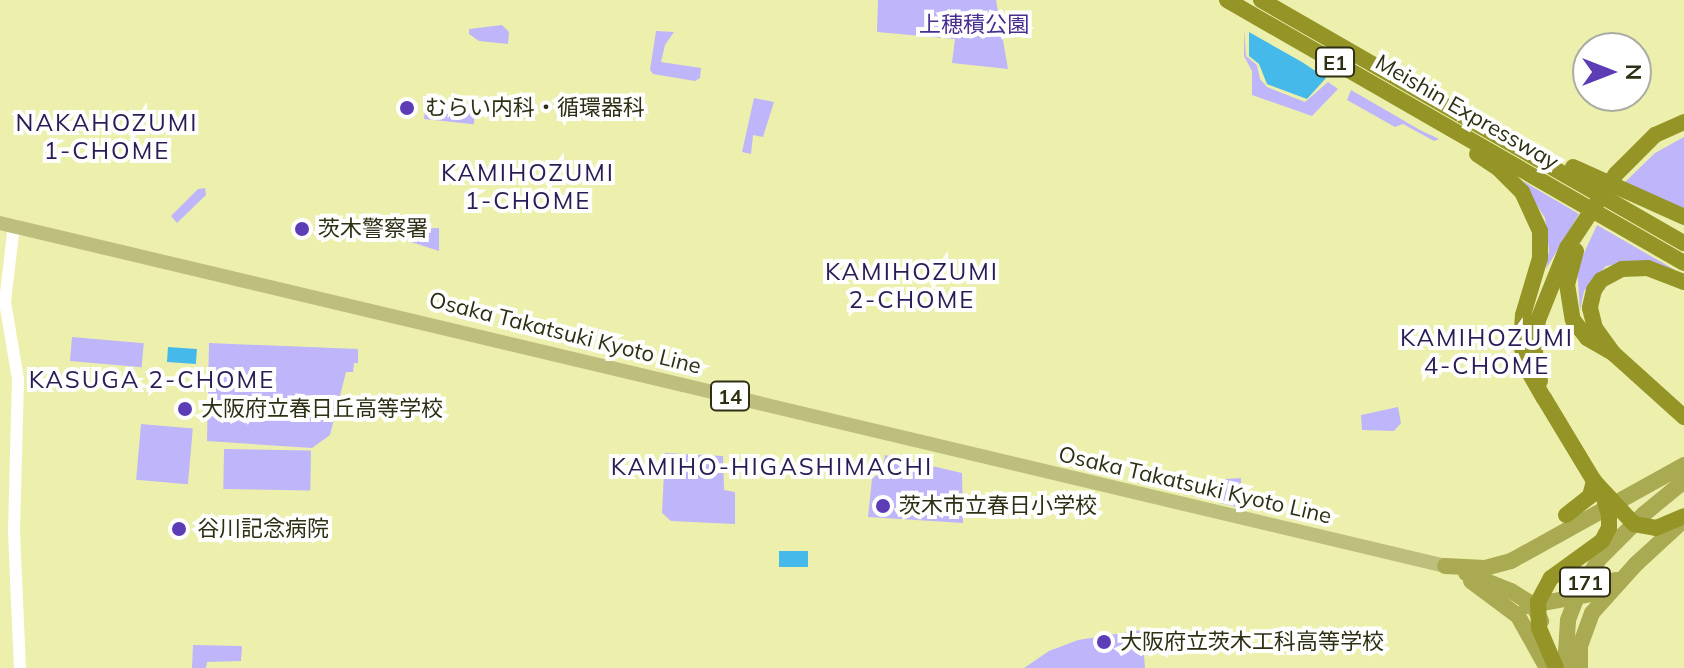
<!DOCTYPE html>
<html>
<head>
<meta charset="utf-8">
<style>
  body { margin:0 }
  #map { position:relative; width:1684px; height:668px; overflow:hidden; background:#edf0ad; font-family:Mulish,"Noto Sans JP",sans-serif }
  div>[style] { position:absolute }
  .green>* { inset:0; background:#beb5fa; transform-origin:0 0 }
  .water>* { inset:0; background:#45b9ea; transform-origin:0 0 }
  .secondary>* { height:12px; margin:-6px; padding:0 6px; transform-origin:6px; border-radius:6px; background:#fff }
  .primary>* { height:14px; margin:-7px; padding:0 7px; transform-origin:7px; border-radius:7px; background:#bfbf7d }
  .trunk>* { height:16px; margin:-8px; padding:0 8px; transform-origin:8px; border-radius:8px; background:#aaaa52 }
  .motorway>* { height:16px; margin:-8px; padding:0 8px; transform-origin:8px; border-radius:8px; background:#949526 }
  .dots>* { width:22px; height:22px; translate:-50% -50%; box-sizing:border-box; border:4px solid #fff; border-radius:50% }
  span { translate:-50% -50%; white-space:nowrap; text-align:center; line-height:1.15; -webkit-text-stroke:8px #fff; paint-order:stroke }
  .shield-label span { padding:2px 6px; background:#fff; border:2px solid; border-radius:6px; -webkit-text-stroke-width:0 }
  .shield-label { font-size:20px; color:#2e2f14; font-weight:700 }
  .park-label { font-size:22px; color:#492e91 }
  .poi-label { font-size:22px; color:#2e2f14 }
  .left { translate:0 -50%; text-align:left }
  .street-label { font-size:22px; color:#2e2f14 }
  .neighbourhood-label { font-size:24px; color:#2b1c56; letter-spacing:2px }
  .north { position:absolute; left:1572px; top:32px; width:80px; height:80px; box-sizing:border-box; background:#fff; border:2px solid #abaca1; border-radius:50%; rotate:90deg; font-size:22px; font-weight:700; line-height:32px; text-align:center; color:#2e2f14 }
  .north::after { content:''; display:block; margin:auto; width:28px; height:36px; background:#5d3db5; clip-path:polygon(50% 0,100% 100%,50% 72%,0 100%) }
</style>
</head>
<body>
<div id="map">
  <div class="green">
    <i style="clip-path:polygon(878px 0,996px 0,1008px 69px,952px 63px,955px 39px,877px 32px)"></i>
    <i style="clip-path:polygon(502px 25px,509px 32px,508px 44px,479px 41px,469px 34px,469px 29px)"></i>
    <i style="clip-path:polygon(1244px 29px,1246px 56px,1257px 65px,1260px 79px,1267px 87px,1305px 102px,1328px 82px,1338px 89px,1312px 116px,1252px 95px,1252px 71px,1244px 56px)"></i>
    <i style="clip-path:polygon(656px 31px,674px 32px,665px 45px,661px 62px,701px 68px,700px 78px,695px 81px,653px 74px,650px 70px)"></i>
    <i style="clip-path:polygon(1351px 90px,1420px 130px,1439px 139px,1434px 141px,1403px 124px,1395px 127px,1347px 100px)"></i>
    <i style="clip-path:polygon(754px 98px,774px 102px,763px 137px,753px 135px,751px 154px,742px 152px)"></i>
    <i style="left:426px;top:101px;width:50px;height:18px;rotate:6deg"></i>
    <i style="clip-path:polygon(1684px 137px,1684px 212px,1623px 184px,1655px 153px)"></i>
    <i style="clip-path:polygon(1521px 180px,1579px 214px,1546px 269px,1549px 250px,1545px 218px)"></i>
    <i style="clip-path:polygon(205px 188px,206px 195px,177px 223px,171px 216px,198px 189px)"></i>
    <i style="clip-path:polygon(1597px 225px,1675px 270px,1640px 261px,1606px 266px,1584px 291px,1580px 311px,1577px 268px)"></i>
    <i style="clip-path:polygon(439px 228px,439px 251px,408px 241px,409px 229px)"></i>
    <i style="left:72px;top:337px;width:72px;height:24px;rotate:5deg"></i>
    <i style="clip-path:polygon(209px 343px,358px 349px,358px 363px,354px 363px,353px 372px,346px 372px,330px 435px,312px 448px,207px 441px)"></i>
    <i style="clip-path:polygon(1398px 407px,1401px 423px,1394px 431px,1362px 430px,1361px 415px)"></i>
    <i style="left:141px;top:424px;width:52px;height:56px;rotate:5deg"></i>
    <i style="left:224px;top:449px;width:87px;height:40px;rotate:1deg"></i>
    <i style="clip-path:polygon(665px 453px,723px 456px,724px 490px,735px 492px,735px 524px,671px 521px,662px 513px)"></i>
    <i style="clip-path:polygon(885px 455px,962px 473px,963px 523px,868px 517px,872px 479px,882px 471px)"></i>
    <i style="clip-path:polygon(1241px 478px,1241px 508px,1220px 503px,1226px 479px)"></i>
    <i style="clip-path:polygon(1142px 630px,1145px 668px,1024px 668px,1049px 651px,1078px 640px)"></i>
    <i style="clip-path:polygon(193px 645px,242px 646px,241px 661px,207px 662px,206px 668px,192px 668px)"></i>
  </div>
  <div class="water">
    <i style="clip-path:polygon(1249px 32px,1302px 62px,1326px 78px,1307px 99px,1267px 84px,1259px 64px,1249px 56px)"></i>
    <i style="left:168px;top:347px;width:29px;height:15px;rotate:4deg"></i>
    <i style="left:779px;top:551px;width:29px;height:16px"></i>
  </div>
  <div class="secondary">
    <i style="left:14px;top:225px;width:78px;rotate:96.7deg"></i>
    <i style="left:5px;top:302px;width:78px;rotate:80.4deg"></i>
    <i style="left:18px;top:379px;width:153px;rotate:91.5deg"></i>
    <i style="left:14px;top:532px;width:136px;rotate:87.5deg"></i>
  </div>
  <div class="primary">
    <i style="left:0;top:223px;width:1485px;rotate:13.35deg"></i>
  </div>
  <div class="trunk">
    <i style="left:1445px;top:566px;width:40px;rotate:2.9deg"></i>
    <i style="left:1485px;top:568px;width:27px;rotate:-15deg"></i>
    <i style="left:1511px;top:561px;width:198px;rotate:-29deg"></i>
    <i style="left:1466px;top:573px;width:48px;rotate:21.8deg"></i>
    <i style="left:1511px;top:591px;width:26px;rotate:32deg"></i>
    <i style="left:1533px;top:605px;width:18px;rotate:63deg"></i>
    <i style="left:1471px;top:581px;width:59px;rotate:36.7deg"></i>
    <i style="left:1518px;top:616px;width:60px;rotate:60.9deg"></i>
    <i style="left:1527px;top:606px;width:65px;rotate:-10.6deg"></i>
    <i style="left:1591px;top:594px;width:28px;rotate:-30deg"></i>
    <i style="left:1565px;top:668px;width:48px;rotate:-86.4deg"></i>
    <i style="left:1568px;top:620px;width:26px;rotate:-69deg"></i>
    <i style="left:1577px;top:596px;width:43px;rotate:-59.3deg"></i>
    <i style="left:1599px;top:559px;width:64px;rotate:-45deg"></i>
    <i style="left:1644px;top:514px;width:52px;rotate:-39.5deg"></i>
    <i style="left:1580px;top:668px;width:22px;rotate:-90deg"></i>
    <i style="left:1580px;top:646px;width:35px;rotate:-70deg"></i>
    <i style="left:1592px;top:613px;width:66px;rotate:-48.1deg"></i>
    <i style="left:1636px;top:564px;width:65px;rotate:-42.5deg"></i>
  </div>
  <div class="motorway">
    <i style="left:1227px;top:0;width:527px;rotate:29.92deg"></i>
    <i style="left:1261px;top:0;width:488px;rotate:29.9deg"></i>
    <i style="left:1477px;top:154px;width:27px;rotate:34deg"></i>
    <i style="left:1499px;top:169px;width:33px;rotate:45deg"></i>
    <i style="left:1522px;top:192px;width:43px;rotate:65.2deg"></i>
    <i style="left:1540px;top:231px;width:27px;rotate:90deg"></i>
    <i style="left:1540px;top:258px;width:59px;rotate:106.6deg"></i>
    <i style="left:1523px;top:315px;width:29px;rotate:94deg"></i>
    <i style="left:1521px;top:344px;width:26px;rotate:77deg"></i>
    <i style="left:1527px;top:369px;width:34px;rotate:60deg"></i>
    <i style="left:1544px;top:398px;width:97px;rotate:58.9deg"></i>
    <i style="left:1594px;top:481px;width:59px;rotate:47.1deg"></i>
    <i style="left:1634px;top:524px;width:22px;rotate:10deg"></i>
    <i style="left:1656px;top:528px;width:30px;rotate:-23deg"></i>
    <i style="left:1573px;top:167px;width:122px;rotate:24.2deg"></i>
    <i style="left:1576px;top:251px;width:34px;rotate:105deg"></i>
    <i style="left:1567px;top:284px;width:36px;rotate:81deg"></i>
    <i style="left:1573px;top:320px;width:23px;rotate:52deg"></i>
    <i style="left:1587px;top:338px;width:30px;rotate:30deg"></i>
    <i style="left:1684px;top:282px;width:39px;rotate:-159deg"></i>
    <i style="left:1648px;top:268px;width:26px;rotate:178deg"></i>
    <i style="left:1622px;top:269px;width:24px;rotate:152deg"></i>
    <i style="left:1601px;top:280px;width:12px;rotate:125deg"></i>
    <i style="left:1594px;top:290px;width:18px;rotate:103deg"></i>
    <i style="left:1590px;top:308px;width:21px;rotate:76deg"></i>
    <i style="left:1595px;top:328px;width:31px;rotate:54deg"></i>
    <i style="left:1613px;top:353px;width:96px;rotate:42deg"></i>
    <i style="left:1540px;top:381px;width:29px;rotate:-100deg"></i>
    <i style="left:1535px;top:352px;width:32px;rotate:-85deg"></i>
    <i style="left:1538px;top:320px;width:78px;rotate:-68.1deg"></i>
    <i style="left:1567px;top:248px;width:89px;rotate:-56.5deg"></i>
    <i style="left:1616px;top:174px;width:55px;rotate:-45deg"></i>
    <i style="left:1655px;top:135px;width:32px;rotate:-24deg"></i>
    <i style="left:1566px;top:515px;width:31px;rotate:-38deg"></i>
    <i style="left:1590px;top:496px;width:16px;rotate:-75deg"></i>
    <i style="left:1556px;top:668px;width:43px;rotate:-113deg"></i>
    <i style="left:1539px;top:628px;width:26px;rotate:-92deg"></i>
    <i style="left:1538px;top:602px;width:27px;rotate:-62deg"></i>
    <i style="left:1551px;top:578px;width:63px;rotate:-36deg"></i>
    <i style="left:1602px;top:541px;width:15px;rotate:-62deg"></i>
    <i style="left:1609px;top:528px;width:13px;rotate:-90deg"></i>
    <i style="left:1609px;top:515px;width:21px;rotate:-107deg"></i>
  </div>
  <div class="dots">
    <i style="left:407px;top:108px;background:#5d3db5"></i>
    <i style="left:302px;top:229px;background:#5d3db5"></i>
    <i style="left:185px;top:409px;background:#5d3db5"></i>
    <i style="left:883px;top:506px;background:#5d3db5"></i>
    <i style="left:179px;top:529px;background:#5d3db5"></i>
    <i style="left:1104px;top:642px;background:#5d3db5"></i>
  </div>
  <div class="shield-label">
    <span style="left:1335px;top:62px">E1</span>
    <span style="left:730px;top:396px">14</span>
    <span style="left:1585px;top:582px">171</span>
  </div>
  <div class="park-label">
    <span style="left:974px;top:25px">上穂積公園</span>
  </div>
  <div class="poi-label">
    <span class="left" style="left:425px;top:108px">むらい内科・循環器科</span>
    <span class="left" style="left:318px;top:229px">茨木警察署</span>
    <span class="left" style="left:201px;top:409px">大阪府立春日丘高等学校</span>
    <span class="left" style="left:899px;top:506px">茨木市立春日小学校</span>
    <span class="left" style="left:197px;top:529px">谷川記念病院</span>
    <span class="left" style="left:1120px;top:642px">大阪府立茨木工科高等学校</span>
  </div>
  <div class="street-label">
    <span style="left:1467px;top:112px;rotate:30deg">Meishin Expressway</span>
    <span style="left:565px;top:333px;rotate:14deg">Osaka Takatsuki Kyoto Line</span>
    <span style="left:1195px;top:485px;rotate:13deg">Osaka Takatsuki Kyoto Line</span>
  </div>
  <div class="neighbourhood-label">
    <span style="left:107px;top:137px">NAKAHOZUMI<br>1-CHOME</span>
    <span style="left:528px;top:187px">KAMIHOZUMI<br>1-CHOME</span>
    <span style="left:912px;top:286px">KAMIHOZUMI<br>2-CHOME</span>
    <span style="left:1487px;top:352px">KAMIHOZUMI<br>4-CHOME</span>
    <span style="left:152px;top:380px">KASUGA 2-CHOME</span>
    <span style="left:772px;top:467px">KAMIHO-HIGASHIMACHI</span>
  </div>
  <div class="north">N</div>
</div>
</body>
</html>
